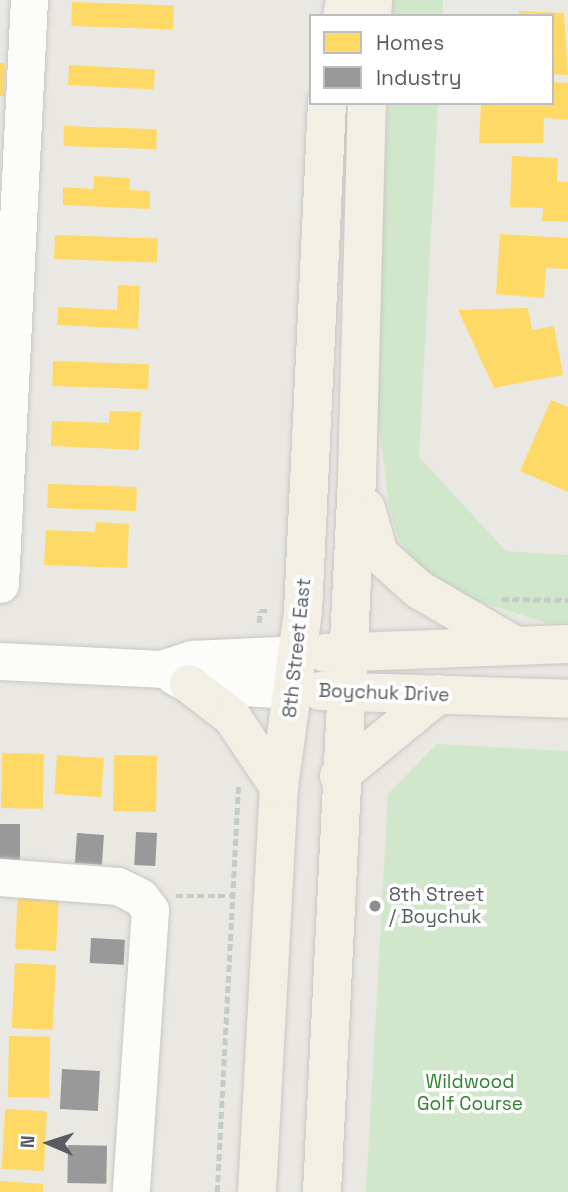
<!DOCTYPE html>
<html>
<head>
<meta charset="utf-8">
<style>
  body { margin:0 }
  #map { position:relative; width:568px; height:1192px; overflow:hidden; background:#eae8e2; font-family:"Space Grotesk",sans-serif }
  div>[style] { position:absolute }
  .green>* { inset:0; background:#d0e7cb; transform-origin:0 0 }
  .homes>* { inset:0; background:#ffd966; transform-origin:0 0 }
  .industry>* { inset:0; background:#999; transform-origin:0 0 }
  .path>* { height:4.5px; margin-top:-2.25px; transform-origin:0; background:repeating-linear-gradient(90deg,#c5ccc8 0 7px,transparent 0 10.5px) }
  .roads { filter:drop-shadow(0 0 2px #c7c7c6) drop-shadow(0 0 2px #c7c7c6) }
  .minor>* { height:37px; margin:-18.5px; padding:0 18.5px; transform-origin:18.5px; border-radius:18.5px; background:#fcfcfb }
  .major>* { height:38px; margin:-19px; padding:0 19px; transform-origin:19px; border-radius:19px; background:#f2efe5 }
  .dots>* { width:19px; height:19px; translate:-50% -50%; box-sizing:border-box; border:4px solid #fff; border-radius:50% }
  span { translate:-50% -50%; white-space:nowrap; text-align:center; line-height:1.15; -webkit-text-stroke:7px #fff; paint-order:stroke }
  .street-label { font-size:19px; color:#585c61 }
  .poi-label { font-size:19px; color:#585c61 }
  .left { translate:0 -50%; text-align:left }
  .park-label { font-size:19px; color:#2e832e }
  .legend { position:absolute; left:309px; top:14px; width:245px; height:91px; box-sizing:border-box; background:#fff; border:2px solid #bcbec0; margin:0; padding:9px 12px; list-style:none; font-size:21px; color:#585c61 }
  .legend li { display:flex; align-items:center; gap:14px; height:35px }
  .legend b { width:35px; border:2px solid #bcbec0 }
  .north { position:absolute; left:14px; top:1108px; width:70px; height:70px; -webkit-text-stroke:5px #fff; paint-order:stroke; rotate:273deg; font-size:19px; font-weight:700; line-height:28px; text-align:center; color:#585c61 }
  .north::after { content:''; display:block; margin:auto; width:24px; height:32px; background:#585c61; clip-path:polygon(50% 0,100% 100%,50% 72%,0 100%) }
</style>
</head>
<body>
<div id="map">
  <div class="green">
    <i style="left:393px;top:0;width:50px;height:16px"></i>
    <i style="clip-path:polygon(388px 103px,438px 103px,419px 457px,506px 551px,568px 555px,568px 623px,547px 623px,455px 594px,420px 571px,398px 537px,389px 506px,375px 390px)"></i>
    <i style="clip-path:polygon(437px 744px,568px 751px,568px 1192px,366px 1192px,388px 794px)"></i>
  </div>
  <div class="homes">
    <i style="left:72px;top:2px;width:102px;height:24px;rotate:2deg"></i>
    <i style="clip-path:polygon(519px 11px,564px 13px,568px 75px,552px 74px,552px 16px,519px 16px)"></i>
    <i style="clip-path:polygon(0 63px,5px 63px,4px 96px,0 96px)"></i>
    <i style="left:69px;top:65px;width:86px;height:20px;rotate:3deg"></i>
    <i style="clip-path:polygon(552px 82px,568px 83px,568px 120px,544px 118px,543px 143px,479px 143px,481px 103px,552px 103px)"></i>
    <i style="left:64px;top:126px;width:93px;height:20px;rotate:2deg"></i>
    <i style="clip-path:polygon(512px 156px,558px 158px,557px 182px,568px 182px,568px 222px,542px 221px,543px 208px,510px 207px)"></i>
    <i style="clip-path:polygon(94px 176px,130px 178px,129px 190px,150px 191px,150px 209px,63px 205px,63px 187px,93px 189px)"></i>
    <i style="clip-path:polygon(500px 234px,568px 238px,568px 269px,546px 268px,544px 298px,496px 294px)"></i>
    <i style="left:55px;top:235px;width:103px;height:24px;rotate:2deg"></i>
    <i style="clip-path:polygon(118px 285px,140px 286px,138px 329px,57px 325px,58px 307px,117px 310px)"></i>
    <i style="clip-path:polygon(528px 308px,532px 330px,554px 326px,563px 375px,494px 388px,458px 310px)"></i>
    <i style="left:53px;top:361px;width:96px;height:25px;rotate:2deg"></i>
    <i style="clip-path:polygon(551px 400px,568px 407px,568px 492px,520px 471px)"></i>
    <i style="clip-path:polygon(110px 411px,141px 412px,139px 450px,51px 446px,52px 421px,109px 423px)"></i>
    <i style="left:48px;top:484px;width:89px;height:24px;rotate:2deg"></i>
    <i style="clip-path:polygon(96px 522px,129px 524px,127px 568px,44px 565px,46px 530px,95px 532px)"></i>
    <i style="left:2px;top:753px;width:42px;height:55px;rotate:1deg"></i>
    <i style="left:57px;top:755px;width:47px;height:39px;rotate:4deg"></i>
    <i style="left:114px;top:755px;width:43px;height:56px;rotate:1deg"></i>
    <i style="left:18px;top:893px;width:41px;height:56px;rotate:3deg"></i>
    <i style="left:15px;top:963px;width:41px;height:65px;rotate:3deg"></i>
    <i style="left:9px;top:1036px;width:41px;height:61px;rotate:1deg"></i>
    <i style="left:5px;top:1109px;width:42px;height:60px;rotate:3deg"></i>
    <i style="clip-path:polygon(0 1181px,43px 1184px,43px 1192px,0 1192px)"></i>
  </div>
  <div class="industry">
    <i style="left:0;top:824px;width:20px;height:36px"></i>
    <i style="left:136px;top:832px;width:21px;height:33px;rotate:3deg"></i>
    <i style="left:77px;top:833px;width:27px;height:30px;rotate:4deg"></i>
    <i style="left:91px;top:938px;width:34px;height:25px;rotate:3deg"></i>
    <i style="left:62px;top:1069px;width:38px;height:40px;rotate:3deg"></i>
    <i style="left:68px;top:1145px;width:39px;height:38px;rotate:1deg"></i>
  </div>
  <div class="path">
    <i style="left:502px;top:599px;width:66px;rotate:0.9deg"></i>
    <i style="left:259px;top:623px;width:12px;rotate:-85deg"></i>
    <i style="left:260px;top:611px;width:10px"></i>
    <i style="left:176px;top:896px;width:57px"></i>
    <i style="left:217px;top:1192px;width:406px;rotate:-87deg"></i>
  </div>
  <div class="roads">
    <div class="minor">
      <i style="left:0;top:584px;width:585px;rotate:-87.16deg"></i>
      <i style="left:0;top:661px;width:161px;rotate:2.8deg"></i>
      <i style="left:161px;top:669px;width:33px;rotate:-18deg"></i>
      <i style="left:192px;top:659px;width:107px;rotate:-2.7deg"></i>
      <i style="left:174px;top:676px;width:17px;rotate:28deg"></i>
      <i style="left:189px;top:684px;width:105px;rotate:3.3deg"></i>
      <i style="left:0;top:877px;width:118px;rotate:4.4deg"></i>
      <i style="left:118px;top:886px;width:25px;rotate:27deg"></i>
      <i style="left:140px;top:897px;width:16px;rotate:52deg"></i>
      <i style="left:150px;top:910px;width:283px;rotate:93.9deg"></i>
    </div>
    <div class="major">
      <i style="left:342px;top:16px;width:16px;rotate:-79deg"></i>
      <i style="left:372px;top:16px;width:16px;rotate:-86deg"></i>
      <i style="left:366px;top:508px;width:48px;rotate:74.2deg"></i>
      <i style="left:379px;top:554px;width:52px;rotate:41.9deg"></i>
      <i style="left:418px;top:589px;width:109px;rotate:30.3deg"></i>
      <i style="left:325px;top:653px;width:243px;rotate:-2.1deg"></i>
      <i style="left:189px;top:684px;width:54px;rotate:37.5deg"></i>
      <i style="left:232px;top:717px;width:84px;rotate:56.1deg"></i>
      <i style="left:320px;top:691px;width:248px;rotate:1.8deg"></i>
      <i style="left:339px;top:776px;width:129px;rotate:-39.4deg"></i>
      <i style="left:257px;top:1192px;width:406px;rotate:-86.9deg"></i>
      <i style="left:279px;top:787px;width:178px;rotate:-82.2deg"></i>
      <i style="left:303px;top:611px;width:509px;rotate:-87.3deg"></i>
      <i style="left:322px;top:1192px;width:714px;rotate:-87.19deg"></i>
      <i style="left:357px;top:479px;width:376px;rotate:-88.5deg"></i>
    </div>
  </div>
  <div class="dots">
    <i style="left:375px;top:906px;background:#8b8d8e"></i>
  </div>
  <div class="street-label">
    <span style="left:297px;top:648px;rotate:-84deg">8th Street East</span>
    <span style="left:384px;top:693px;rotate:2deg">Boychuk Drive</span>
  </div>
  <div class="poi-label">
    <span class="left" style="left:389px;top:906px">8th Street<br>/ Boychuk</span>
  </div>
  <div class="park-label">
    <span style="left:470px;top:1093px">Wildwood<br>Golf Course</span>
  </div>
  <ul class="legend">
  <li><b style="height:19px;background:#ffd966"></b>Homes</li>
  <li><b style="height:19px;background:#999"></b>Industry</li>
  </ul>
  <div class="north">N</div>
</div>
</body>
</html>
